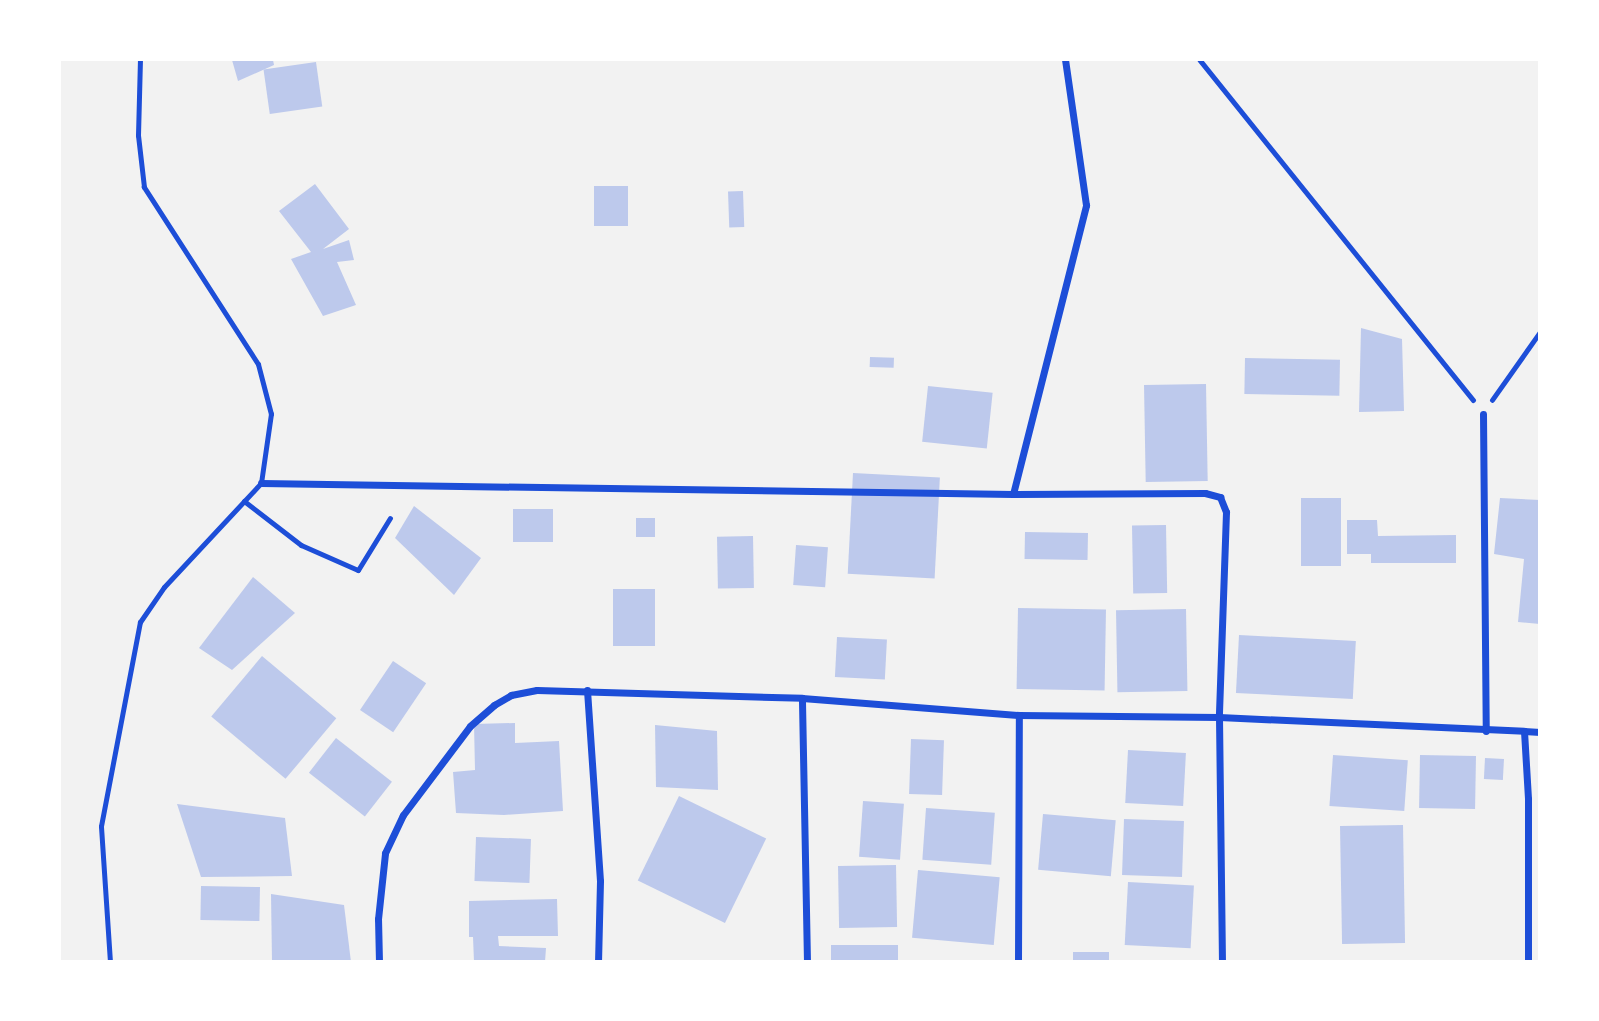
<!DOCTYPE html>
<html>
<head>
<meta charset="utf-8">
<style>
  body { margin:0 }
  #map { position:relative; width:1599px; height:1021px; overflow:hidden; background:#f2f2f2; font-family:"Titillium Web",sans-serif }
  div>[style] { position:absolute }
  .building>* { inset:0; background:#bdc9ec; transform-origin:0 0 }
  .path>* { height:4.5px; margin:-2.25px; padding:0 2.25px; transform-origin:2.25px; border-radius:2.25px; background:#1d4ed8 }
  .service>* { height:5px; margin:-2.5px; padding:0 2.5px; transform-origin:2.5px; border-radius:2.5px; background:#1d4ed8 }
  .minor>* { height:7px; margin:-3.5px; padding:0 3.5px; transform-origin:3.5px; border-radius:3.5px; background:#1d4ed8 }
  span { translate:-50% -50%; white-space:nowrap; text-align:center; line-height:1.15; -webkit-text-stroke:7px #fff; paint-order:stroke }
  .frame { position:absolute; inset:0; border:61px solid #fff; pointer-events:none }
</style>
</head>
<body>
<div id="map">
  <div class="building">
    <i style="clip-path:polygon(232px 60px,273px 60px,274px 65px,238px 81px)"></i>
    <i style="left:316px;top:62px;width:45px;height:53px;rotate:82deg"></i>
    <i style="clip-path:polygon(315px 184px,349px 229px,323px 249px,349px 240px,354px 260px,337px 262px,356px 305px,323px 316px,291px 259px,311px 252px,279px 211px)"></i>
    <i style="left:594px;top:186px;width:34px;height:40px"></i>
    <i style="left:743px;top:191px;width:36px;height:15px;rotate:88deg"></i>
    <i style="clip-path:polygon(1361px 328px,1402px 339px,1404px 411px,1359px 412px)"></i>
    <i style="left:870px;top:357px;width:24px;height:10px;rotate:2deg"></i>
    <i style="left:1245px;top:358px;width:95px;height:36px;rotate:1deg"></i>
    <i style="left:1206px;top:384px;width:97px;height:62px;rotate:89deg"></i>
    <i style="left:928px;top:386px;width:65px;height:56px;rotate:6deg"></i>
    <i style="left:853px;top:473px;width:87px;height:101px;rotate:3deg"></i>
    <i style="left:1301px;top:498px;width:40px;height:68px"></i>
    <i style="clip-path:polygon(1500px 498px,1540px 500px,1540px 624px,1518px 622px,1524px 559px,1494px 554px)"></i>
    <i style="clip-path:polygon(414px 506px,481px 558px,454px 595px,395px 538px)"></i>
    <i style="left:513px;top:509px;width:40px;height:33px"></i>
    <i style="left:636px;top:518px;width:19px;height:19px"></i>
    <i style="clip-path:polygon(1347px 520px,1377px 520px,1378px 536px,1456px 535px,1456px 563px,1371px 563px,1371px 554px,1347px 554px)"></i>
    <i style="left:1166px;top:525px;width:68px;height:34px;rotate:89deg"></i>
    <i style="left:1025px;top:532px;width:63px;height:27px;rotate:1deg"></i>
    <i style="left:753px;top:536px;width:52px;height:36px;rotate:89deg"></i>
    <i style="left:796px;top:545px;width:32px;height:40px;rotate:4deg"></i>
    <i style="clip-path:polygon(253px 577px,295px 613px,232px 670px,199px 648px)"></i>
    <i style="left:613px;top:589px;width:42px;height:57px"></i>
    <i style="left:1018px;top:608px;width:88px;height:81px;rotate:1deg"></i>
    <i style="left:1186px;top:609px;width:82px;height:70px;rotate:89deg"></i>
    <i style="left:1239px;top:635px;width:117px;height:58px;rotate:3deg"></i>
    <i style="left:837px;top:637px;width:50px;height:40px;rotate:3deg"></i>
    <i style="left:262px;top:656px;width:97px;height:79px;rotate:40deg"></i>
    <i style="left:393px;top:661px;width:40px;height:59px;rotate:34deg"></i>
    <i style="clip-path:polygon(515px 723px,515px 743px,559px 741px,563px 811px,504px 815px,456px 813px,453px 772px,475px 770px,474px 724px)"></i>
    <i style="clip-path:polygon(655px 725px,717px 731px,718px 790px,656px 787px)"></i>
    <i style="left:336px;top:738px;width:71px;height:44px;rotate:38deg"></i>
    <i style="left:911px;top:739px;width:33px;height:55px;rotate:2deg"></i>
    <i style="left:1128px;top:750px;width:58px;height:53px;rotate:3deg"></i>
    <i style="left:1333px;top:755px;width:75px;height:51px;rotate:4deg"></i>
    <i style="left:1420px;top:755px;width:56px;height:53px;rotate:1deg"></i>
    <i style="left:1485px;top:758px;width:19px;height:21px;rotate:3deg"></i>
    <i style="left:679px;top:796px;width:97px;height:94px;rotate:26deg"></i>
    <i style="left:863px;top:801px;width:41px;height:56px;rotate:4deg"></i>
    <i style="clip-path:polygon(177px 804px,285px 818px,292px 876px,201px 877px)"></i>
    <i style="left:926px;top:808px;width:69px;height:52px;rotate:4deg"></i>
    <i style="left:1043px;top:814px;width:73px;height:56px;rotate:5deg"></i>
    <i style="left:1124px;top:819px;width:60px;height:56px;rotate:2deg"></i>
    <i style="left:1403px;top:825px;width:118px;height:63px;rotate:89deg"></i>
    <i style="left:476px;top:837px;width:55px;height:44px;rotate:2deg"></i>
    <i style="left:896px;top:865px;width:62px;height:58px;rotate:89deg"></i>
    <i style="left:918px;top:870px;width:82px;height:68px;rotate:5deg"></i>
    <i style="left:1128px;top:882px;width:66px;height:63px;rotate:3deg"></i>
    <i style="left:201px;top:886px;width:59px;height:34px;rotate:1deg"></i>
    <i style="clip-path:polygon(271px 894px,344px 905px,351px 962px,272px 962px)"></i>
    <i style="clip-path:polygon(557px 899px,558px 936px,498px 936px,499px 946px,546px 948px,545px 962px,474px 962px,473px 937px,469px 937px,469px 901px)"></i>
    <i style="left:898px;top:945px;width:17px;height:67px;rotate:90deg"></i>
    <i style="left:1073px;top:952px;width:36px;height:10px"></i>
  </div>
  <div class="path">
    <i style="left:1200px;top:60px;width:436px;rotate:51.2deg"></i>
    <i style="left:1492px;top:400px;width:83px;rotate:-54.8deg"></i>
  </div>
  <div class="service">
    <i style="left:244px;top:501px;width:72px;rotate:37.7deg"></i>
    <i style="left:301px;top:545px;width:62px;rotate:23.7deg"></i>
    <i style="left:358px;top:570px;width:61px;rotate:-58.4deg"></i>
    <i style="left:110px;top:962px;width:136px;rotate:-93.8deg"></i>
    <i style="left:101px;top:826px;width:208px;rotate:-79.2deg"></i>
    <i style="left:140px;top:622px;width:42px;rotate:-55.6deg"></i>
    <i style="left:164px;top:587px;width:142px;rotate:-47deg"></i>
    <i style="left:261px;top:483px;width:70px;rotate:-81.8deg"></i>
    <i style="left:271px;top:414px;width:52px;rotate:-104.6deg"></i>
    <i style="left:258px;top:364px;width:211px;rotate:-122.8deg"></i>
    <i style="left:144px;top:187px;width:52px;rotate:-96.6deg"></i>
    <i style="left:138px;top:135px;width:75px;rotate:-88.5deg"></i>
  </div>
  <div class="minor">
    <i style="left:1483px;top:414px;width:317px;rotate:89.5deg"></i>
    <i style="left:261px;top:483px;width:752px;rotate:0.84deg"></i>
    <i style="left:1013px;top:494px;width:192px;rotate:-0.3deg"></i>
    <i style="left:1205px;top:493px;width:16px;rotate:15deg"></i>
    <i style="left:1220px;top:497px;width:16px;rotate:68deg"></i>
    <i style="left:1226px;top:512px;width:205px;rotate:92deg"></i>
    <i style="left:1219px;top:717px;width:245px;rotate:89.3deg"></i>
    <i style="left:1013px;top:494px;width:298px;rotate:-75.8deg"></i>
    <i style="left:1086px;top:205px;width:147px;rotate:-98.2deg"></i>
    <i style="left:587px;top:690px;width:191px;rotate:86.1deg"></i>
    <i style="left:600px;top:881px;width:81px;rotate:91.4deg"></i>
    <i style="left:1524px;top:731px;width:16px;rotate:4deg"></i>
    <i style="left:379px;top:962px;width:43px;rotate:-91.3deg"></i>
    <i style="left:378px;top:919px;width:66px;rotate:-83.9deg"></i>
    <i style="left:385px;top:853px;width:42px;rotate:-64.7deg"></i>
    <i style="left:403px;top:815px;width:111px;rotate:-53deg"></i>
    <i style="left:470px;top:726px;width:32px;rotate:-41deg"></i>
    <i style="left:494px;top:705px;width:20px;rotate:-30deg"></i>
    <i style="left:511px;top:695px;width:26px;rotate:-11deg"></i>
    <i style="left:537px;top:690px;width:265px;rotate:1.7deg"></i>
    <i style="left:807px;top:962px;width:264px;rotate:-91.1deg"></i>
    <i style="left:802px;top:698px;width:218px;rotate:4.5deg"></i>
    <i style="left:1019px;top:715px;width:200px;rotate:0.6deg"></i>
    <i style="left:1219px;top:717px;width:305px;rotate:2.6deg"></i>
    <i style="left:1524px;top:731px;width:68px;rotate:86.6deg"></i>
    <i style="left:1528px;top:799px;width:163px;rotate:90deg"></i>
    <i style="left:1018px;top:962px;width:247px;rotate:-89.8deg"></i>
  </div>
  <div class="frame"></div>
</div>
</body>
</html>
